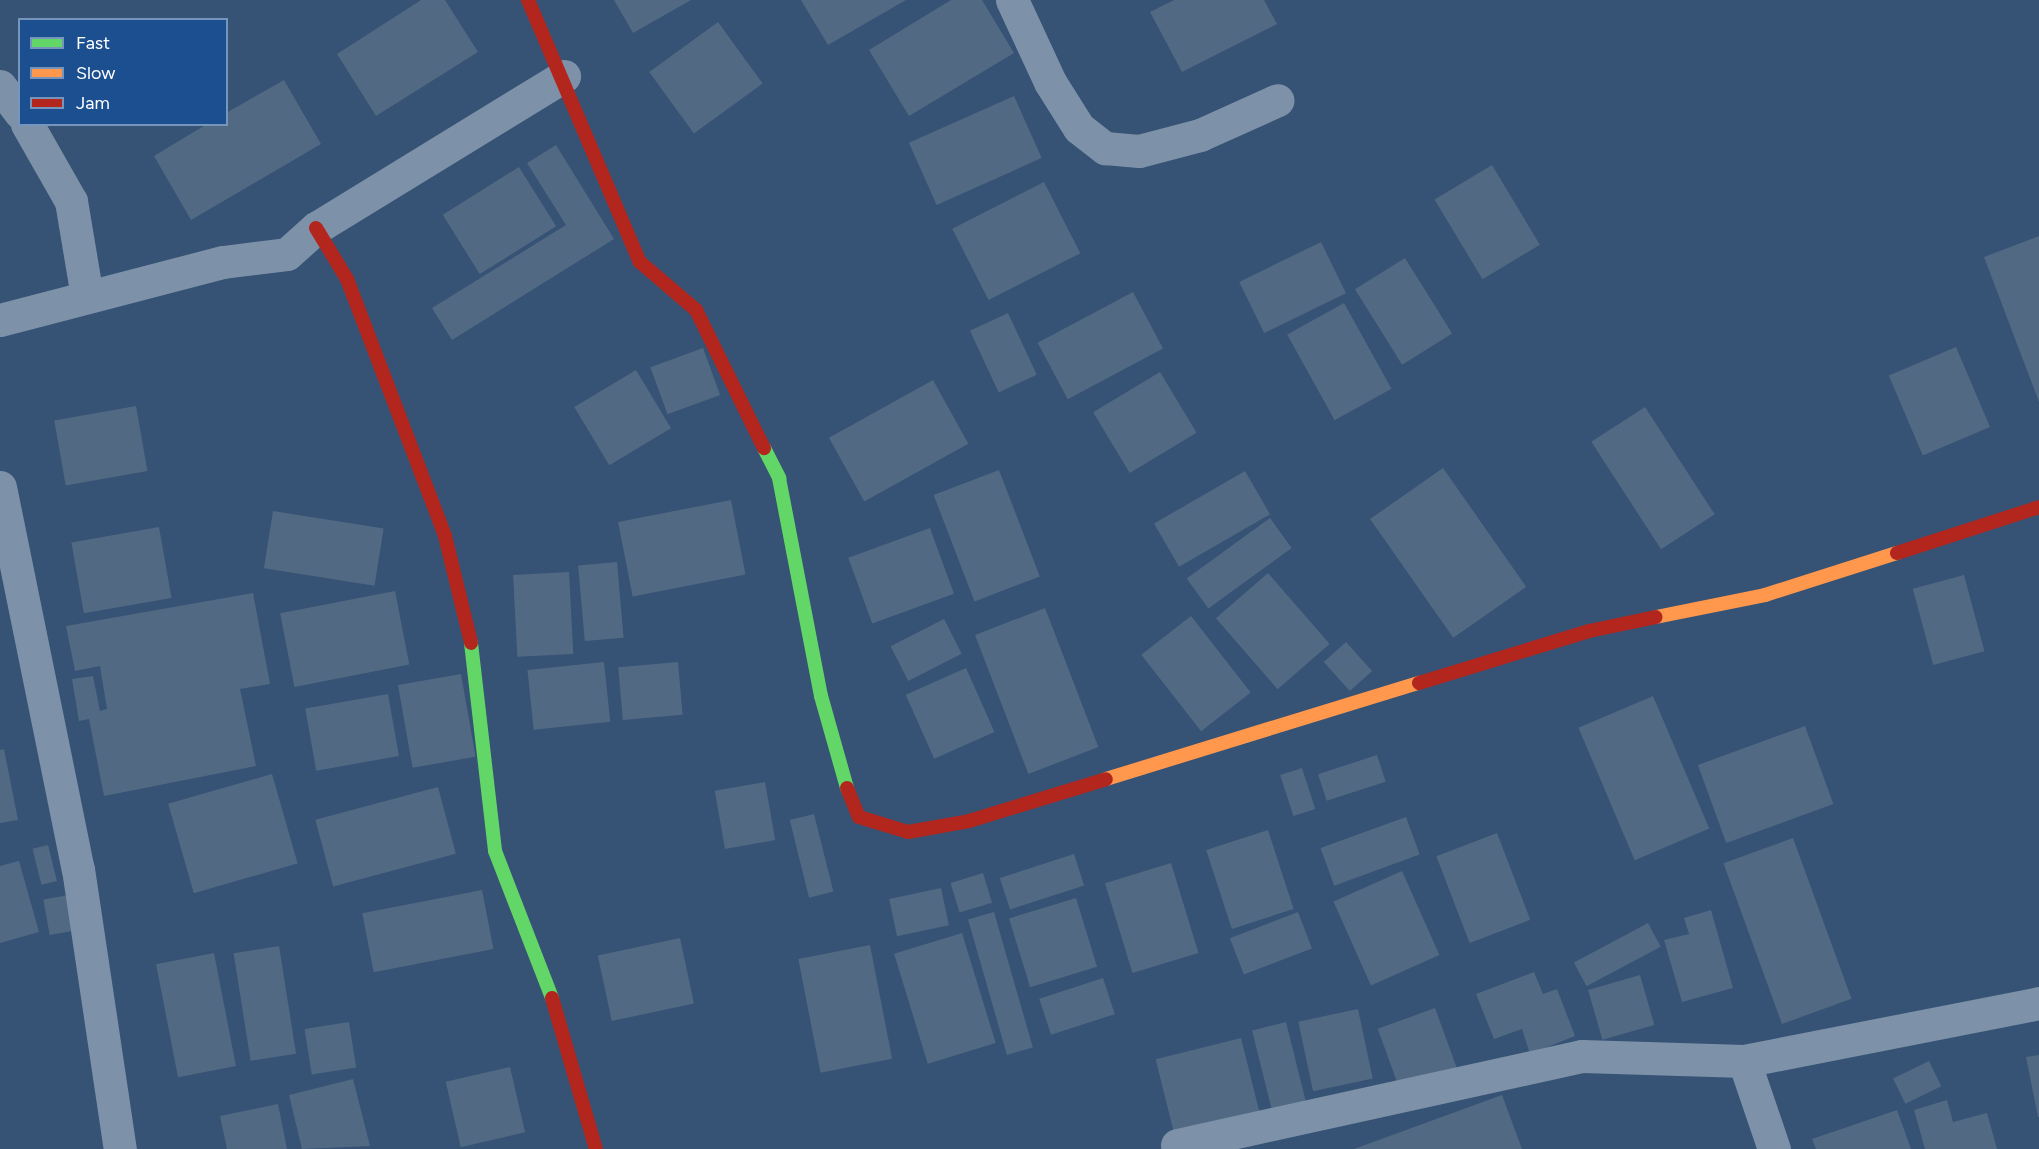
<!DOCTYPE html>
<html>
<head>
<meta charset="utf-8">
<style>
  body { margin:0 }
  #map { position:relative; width:2039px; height:1149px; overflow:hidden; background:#365274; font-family:Figtree,sans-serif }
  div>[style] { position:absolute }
  .building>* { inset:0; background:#526984; transform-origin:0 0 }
  .street>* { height:33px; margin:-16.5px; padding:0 16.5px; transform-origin:16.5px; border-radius:16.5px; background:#7d92a8 }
  .fast>* { height:14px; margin:-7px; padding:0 7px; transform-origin:7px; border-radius:7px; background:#63d668 }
  .slow>* { height:14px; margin:-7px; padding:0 7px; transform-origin:7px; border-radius:7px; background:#ff974d }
  .jam>* { height:14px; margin:-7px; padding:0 7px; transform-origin:7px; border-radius:7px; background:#b3261e }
  span { translate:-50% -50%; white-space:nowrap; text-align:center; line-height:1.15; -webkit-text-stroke:4.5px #1b4f8f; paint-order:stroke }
  .legend { position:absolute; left:18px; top:18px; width:210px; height:108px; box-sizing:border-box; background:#1b4f8f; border:2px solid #7695bc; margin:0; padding:8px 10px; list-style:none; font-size:18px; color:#fff }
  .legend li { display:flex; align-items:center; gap:12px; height:30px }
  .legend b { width:30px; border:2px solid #7695bc }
</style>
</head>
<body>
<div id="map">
  <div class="building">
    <i style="clip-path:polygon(421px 0,445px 0,478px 52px,376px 116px,337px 54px)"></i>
    <i style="clip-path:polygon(614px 0,691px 0,633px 33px)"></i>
    <i style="clip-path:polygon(801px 0,906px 0,828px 45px)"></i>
    <i style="clip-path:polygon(951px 0,982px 0,1014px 53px,909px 116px,869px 50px)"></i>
    <i style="clip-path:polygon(1174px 0,1264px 0,1277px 24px,1182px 72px,1150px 12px)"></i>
    <i style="left:718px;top:22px;width:76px;height:85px;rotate:54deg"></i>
    <i style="clip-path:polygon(284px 80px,321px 144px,191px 220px,154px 156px,207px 124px,226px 124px,226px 113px)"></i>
    <i style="left:1014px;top:96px;width:68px;height:115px;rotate:66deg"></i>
    <i style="clip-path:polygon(556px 145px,614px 239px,452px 340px,432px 308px,566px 225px,527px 163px)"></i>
    <i style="left:1492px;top:165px;width:93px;height:67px;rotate:59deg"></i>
    <i style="left:519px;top:167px;width:70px;height:90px;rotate:58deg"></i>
    <i style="left:1044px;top:182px;width:80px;height:103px;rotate:63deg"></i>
    <i style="clip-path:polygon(2039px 236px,2039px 402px,1984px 257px)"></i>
    <i style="left:1321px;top:242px;width:57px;height:91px;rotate:64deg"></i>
    <i style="left:1405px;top:258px;width:89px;height:59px;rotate:58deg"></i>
    <i style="left:1133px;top:292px;width:64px;height:108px;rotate:62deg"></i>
    <i style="left:1344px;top:303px;width:98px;height:65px;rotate:61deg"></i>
    <i style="left:1008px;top:313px;width:68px;height:42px;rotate:65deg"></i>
    <i style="left:1956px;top:347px;width:87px;height:73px;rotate:67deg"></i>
    <i style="left:703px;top:348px;width:50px;height:56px;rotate:70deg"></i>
    <i style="left:636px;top:370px;width:68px;height:72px;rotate:59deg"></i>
    <i style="left:1160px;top:372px;width:71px;height:78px;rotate:59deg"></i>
    <i style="left:933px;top:380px;width:73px;height:119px;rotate:61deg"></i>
    <i style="left:136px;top:406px;width:66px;height:83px;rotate:80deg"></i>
    <i style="left:1645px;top:407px;width:128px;height:64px;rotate:57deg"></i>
    <i style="left:1443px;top:468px;width:145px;height:89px;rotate:55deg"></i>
    <i style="left:999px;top:470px;width:114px;height:70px;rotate:69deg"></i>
    <i style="left:1245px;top:471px;width:50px;height:105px;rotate:60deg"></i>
    <i style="left:731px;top:500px;width:76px;height:115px;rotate:79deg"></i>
    <i style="left:273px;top:511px;width:112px;height:58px;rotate:9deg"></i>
    <i style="left:1270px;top:518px;width:37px;height:103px;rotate:54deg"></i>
    <i style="left:159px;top:527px;width:72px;height:89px;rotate:80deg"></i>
    <i style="left:930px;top:528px;width:70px;height:87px;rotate:70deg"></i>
    <i style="left:617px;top:562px;width:76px;height:39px;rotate:85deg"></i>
    <i style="left:569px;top:572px;width:82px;height:56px;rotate:87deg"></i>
    <i style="left:1268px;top:573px;width:94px;height:69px;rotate:49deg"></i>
    <i style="left:1964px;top:575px;width:79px;height:53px;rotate:75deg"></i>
    <i style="left:395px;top:591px;width:75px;height:117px;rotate:79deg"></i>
    <i style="clip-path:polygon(253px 593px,270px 684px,240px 689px,256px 766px,104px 796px,89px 719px,79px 721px,72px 679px,93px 676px,100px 711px,107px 709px,100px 666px,75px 671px,66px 626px)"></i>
    <i style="left:1045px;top:608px;width:149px;height:75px;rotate:69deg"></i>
    <i style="left:1191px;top:616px;width:97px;height:63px;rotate:52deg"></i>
    <i style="left:944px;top:619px;width:39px;height:60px;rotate:63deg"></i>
    <i style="left:1346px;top:642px;width:39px;height:30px;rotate:48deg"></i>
    <i style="left:604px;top:662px;width:60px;height:77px;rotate:84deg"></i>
    <i style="left:678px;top:662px;width:53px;height:60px;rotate:85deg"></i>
    <i style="left:966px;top:668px;width:70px;height:66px;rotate:66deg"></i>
    <i style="left:461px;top:674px;width:84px;height:64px;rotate:80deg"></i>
    <i style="left:388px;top:694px;width:63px;height:84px;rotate:80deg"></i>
    <i style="left:1653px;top:696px;width:144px;height:81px;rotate:67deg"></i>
    <i style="left:1805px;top:726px;width:83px;height:114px;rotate:70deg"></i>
    <i style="clip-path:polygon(4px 749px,18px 820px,0 823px,0 750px)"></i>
    <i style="left:1377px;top:755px;width:28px;height:62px;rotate:72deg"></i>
    <i style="left:1302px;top:768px;width:43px;height:23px;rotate:72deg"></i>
    <i style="left:272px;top:774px;width:93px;height:108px;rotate:74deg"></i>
    <i style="left:765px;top:782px;width:59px;height:51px;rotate:80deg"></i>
    <i style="left:438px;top:787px;width:69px;height:127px;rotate:75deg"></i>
    <i style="left:814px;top:814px;width:80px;height:25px;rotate:76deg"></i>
    <i style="left:1406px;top:817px;width:40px;height:91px;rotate:70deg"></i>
    <i style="left:1268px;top:830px;width:83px;height:65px;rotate:72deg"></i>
    <i style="left:1497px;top:833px;width:93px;height:65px;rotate:69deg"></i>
    <i style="left:1793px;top:838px;width:171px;height:74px;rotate:70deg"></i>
    <i style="left:48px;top:845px;width:37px;height:16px;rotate:76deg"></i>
    <i style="left:1074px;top:854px;width:33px;height:78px;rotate:72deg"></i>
    <i style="clip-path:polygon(19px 861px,39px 932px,0 943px,0 866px)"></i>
    <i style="left:1171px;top:863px;width:94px;height:69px;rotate:73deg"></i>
    <i style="left:1402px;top:871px;width:92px;height:75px;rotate:66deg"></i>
    <i style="left:983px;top:873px;width:31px;height:34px;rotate:73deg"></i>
    <i style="left:941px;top:888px;width:38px;height:53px;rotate:78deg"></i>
    <i style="left:482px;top:890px;width:60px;height:122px;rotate:79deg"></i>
    <i style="left:69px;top:895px;width:36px;height:26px;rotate:80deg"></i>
    <i style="left:1076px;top:898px;width:72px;height:70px;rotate:73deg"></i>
    <i style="clip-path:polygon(1711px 910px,1733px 988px,1682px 1002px,1664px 940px,1689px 934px,1684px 918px)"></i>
    <i style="left:994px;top:912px;width:141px;height:27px;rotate:74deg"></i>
    <i style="left:1298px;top:912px;width:39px;height:73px;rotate:69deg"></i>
    <i style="left:1648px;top:923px;width:27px;height:84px;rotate:62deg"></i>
    <i style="left:962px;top:933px;width:115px;height:71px;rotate:73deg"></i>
    <i style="left:680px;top:938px;width:67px;height:84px;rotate:78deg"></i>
    <i style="left:870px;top:945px;width:116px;height:73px;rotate:79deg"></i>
    <i style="left:279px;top:946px;width:109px;height:46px;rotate:81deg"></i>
    <i style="left:214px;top:953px;width:115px;height:59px;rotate:79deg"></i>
    <i style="clip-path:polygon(1534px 972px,1543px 994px,1557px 989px,1575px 1036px,1530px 1054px,1522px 1029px,1494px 1039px,1476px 994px)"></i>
    <i style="left:1640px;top:975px;width:52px;height:54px;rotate:74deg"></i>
    <i style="left:1103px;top:978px;width:38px;height:67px;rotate:72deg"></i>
    <i style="left:1435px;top:1008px;width:64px;height:61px;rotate:70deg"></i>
    <i style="left:1358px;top:1009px;width:71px;height:61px;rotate:78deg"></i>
    <i style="left:349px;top:1022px;width:46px;height:45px;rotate:81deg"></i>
    <i style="left:1286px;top:1022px;width:85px;height:35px;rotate:76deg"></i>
    <i style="left:1241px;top:1038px;width:76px;height:88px;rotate:76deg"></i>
    <i style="clip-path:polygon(2039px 1055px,2039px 1117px,2038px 1117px,2026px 1057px)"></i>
    <i style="left:1929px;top:1061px;width:28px;height:40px;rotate:64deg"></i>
    <i style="left:510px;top:1067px;width:67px;height:66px;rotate:77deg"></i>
    <i style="clip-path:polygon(353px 1079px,370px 1146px,302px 1149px,289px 1095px)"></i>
    <i style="clip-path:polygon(1502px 1095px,1522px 1149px,1354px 1149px)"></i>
    <i style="clip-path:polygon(1947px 1100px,1953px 1122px,1987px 1113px,1997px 1149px,1925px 1149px,1914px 1110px)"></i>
    <i style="clip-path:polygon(278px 1104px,287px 1149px,227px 1149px,220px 1116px)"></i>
    <i style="clip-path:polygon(1897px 1110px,1911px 1149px,1816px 1149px,1812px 1139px)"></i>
  </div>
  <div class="street">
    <i style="left:1012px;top:0;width:90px;rotate:65.1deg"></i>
    <i style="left:1050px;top:82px;width:54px;rotate:57.8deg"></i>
    <i style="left:1079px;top:128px;width:33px;rotate:38deg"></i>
    <i style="left:1105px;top:148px;width:34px;rotate:5deg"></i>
    <i style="left:1139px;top:151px;width:63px;rotate:-14.7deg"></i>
    <i style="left:1200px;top:135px;width:85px;rotate:-24.2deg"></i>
    <i style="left:0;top:86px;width:34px;rotate:53deg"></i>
    <i style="left:27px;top:124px;width:89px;rotate:60.3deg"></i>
    <i style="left:71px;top:201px;width:97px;rotate:80.5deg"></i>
    <i style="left:0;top:320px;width:230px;rotate:-14.6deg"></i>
    <i style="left:223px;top:262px;width:64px;rotate:-7.1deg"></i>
    <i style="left:287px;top:254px;width:39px;rotate:-42deg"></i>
    <i style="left:316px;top:228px;width:291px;rotate:-31.5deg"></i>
    <i style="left:0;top:487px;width:390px;rotate:78.5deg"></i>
    <i style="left:78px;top:869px;width:283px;rotate:81.5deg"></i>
    <i style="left:1177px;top:1145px;width:415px;rotate:-12.4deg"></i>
    <i style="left:1582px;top:1056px;width:162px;rotate:1.8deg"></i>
    <i style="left:1774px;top:1149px;width:93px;rotate:-108.8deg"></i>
    <i style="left:1744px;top:1061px;width:301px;rotate:-11.1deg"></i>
  </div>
  <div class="fast">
    <i style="left:764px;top:448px;width:34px;rotate:63deg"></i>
    <i style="left:779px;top:478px;width:222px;rotate:79.1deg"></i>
    <i style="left:821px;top:696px;width:96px;rotate:74.2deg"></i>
    <i style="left:471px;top:643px;width:209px;rotate:83.4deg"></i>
    <i style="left:495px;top:851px;width:158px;rotate:68.8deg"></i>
  </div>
  <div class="slow">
    <i style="left:1656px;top:617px;width:111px;rotate:-11.4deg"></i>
    <i style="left:1765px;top:595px;width:139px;rotate:-17.7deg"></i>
    <i style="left:1106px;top:779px;width:327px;rotate:-17.1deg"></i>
  </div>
  <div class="jam">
    <i style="left:528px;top:0;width:285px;rotate:66.9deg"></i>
    <i style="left:640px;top:262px;width:74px;rotate:40.6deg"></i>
    <i style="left:696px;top:310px;width:154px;rotate:63.8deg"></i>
    <i style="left:316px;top:228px;width:60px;rotate:58.7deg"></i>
    <i style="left:347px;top:279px;width:275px;rotate:69.1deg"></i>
    <i style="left:445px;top:536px;width:110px;rotate:76.3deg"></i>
    <i style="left:1897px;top:553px;width:149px;rotate:-17.9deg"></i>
    <i style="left:1419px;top:683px;width:178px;rotate:-17deg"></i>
    <i style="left:1589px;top:631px;width:68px;rotate:-11.8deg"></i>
    <i style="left:847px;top:788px;width:31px;rotate:68deg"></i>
    <i style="left:859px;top:817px;width:51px;rotate:17deg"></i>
    <i style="left:908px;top:832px;width:62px;rotate:-10.2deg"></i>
    <i style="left:969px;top:821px;width:143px;rotate:-17deg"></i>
    <i style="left:552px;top:998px;width:157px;rotate:73.8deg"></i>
  </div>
  <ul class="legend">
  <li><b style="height:8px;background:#63d668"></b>Fast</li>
  <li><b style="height:8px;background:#ff974d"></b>Slow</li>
  <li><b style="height:8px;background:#b3261e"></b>Jam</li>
  </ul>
</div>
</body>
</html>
